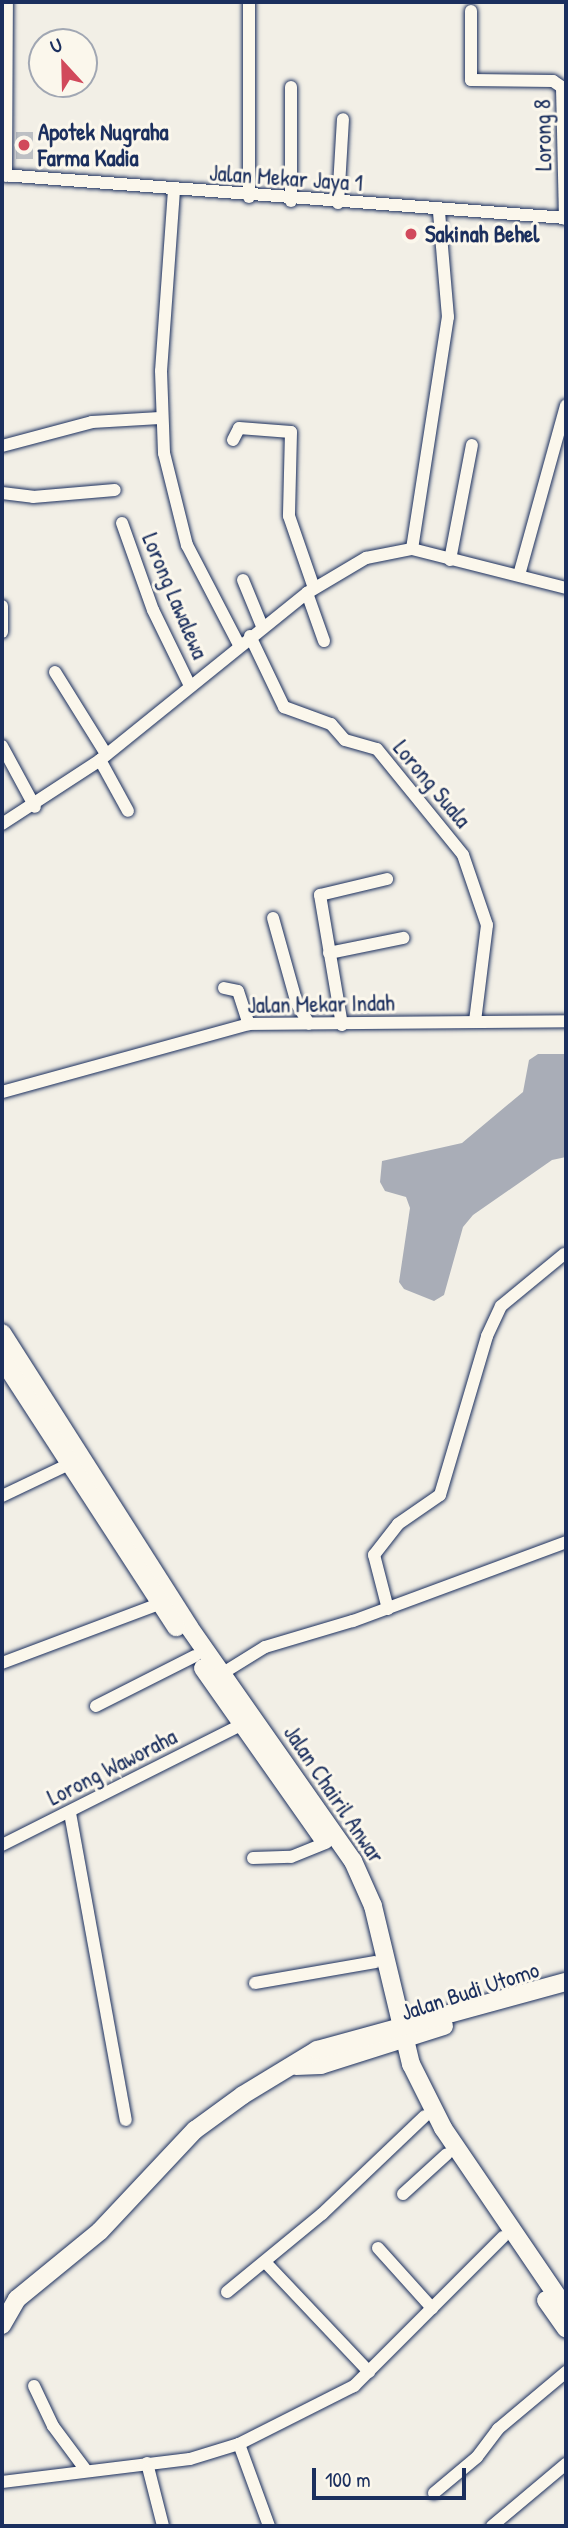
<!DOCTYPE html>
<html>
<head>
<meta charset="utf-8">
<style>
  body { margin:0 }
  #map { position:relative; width:568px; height:2528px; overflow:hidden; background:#f2efe6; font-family:"Patrick Hand",sans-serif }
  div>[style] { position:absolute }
  .water>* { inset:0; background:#a9adb7 }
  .building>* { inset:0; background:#bdc0c4; transform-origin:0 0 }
  .roads { filter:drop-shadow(0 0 2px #1b2f5e) drop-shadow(0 0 2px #1b2f5e) }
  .minor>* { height:12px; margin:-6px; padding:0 6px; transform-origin:6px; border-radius:6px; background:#fbf7ec }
  .secondary>* { height:18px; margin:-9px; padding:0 9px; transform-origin:9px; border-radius:9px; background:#fbf7ec }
  .dots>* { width:19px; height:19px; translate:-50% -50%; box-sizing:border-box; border:4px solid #fbf7ec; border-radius:50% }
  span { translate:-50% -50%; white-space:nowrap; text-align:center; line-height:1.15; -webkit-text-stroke:6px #fbf7ec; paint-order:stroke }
  .poi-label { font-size:23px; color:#1b2f5e; font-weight:700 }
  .left { translate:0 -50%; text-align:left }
  .street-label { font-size:23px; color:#1b2f5e }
  .frame { position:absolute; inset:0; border:4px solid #1b2f5e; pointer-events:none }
  .north { position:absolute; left:28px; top:28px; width:70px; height:70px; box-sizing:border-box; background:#fbf7ec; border:2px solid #a1a7b3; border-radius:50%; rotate:338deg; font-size:19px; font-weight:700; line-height:28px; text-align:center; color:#1b2f5e }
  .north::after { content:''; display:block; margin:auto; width:24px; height:32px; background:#d1495b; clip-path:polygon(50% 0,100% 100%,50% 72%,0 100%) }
  .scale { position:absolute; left:312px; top:2468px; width:154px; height:32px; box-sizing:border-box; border:4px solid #1b2f5e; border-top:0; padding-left:9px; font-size:21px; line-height:24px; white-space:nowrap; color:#1b2f5e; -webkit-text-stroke:5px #fbf7ec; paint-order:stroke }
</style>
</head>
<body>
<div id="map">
  <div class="water">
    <i style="clip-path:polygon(538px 1054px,566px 1054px,566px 1157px,552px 1160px,473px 1215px,463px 1227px,444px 1295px,434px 1301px,404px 1289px,399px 1282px,410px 1208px,406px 1197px,385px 1191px,380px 1182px,382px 1161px,462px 1143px,523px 1092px,529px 1060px)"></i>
  </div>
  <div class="building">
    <i style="left:16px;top:132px;width:17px;height:27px"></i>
  </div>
  <div class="roads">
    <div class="minor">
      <i style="left:471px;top:11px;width:69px;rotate:90deg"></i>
      <i style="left:471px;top:80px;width:82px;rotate:0.7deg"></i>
      <i style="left:553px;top:81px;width:11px;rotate:34deg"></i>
      <i style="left:562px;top:87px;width:132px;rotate:88.7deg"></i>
      <i style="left:2px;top:175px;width:566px;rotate:4.36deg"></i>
      <i style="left:6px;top:176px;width:174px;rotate:-89.7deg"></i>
      <i style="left:174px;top:190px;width:181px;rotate:94.1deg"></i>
      <i style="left:161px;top:371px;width:82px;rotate:87.9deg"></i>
      <i style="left:164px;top:453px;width:95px;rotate:76deg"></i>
      <i style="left:187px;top:545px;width:113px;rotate:62.5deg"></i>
      <i style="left:249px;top:197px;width:195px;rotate:-90deg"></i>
      <i style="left:291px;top:201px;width:114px;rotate:-90deg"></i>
      <i style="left:338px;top:203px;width:84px;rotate:-86.6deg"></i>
      <i style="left:233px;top:440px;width:13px;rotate:-63deg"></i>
      <i style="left:239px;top:428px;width:52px;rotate:4.4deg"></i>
      <i style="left:291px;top:432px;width:84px;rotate:91.4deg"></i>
      <i style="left:289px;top:516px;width:76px;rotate:70.9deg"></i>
      <i style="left:2px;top:446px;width:93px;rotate:-14.9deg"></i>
      <i style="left:92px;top:422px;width:68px;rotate:-3.4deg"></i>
      <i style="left:2px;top:493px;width:31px;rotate:7deg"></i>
      <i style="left:33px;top:497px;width:82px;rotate:-4.9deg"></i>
      <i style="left:122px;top:523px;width:92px;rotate:70.4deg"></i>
      <i style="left:153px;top:610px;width:85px;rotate:64deg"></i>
      <i style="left:412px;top:549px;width:235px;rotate:-81.2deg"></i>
      <i style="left:448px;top:317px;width:104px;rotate:-94.9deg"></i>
      <i style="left:450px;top:560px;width:117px;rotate:-79.2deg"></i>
      <i style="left:519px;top:575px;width:176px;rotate:-74.5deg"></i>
      <i style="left:243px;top:580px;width:50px;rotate:67.6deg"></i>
      <i style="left:307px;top:593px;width:51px;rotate:70.5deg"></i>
      <i style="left:2px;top:606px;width:26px;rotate:90deg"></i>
      <i style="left:250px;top:636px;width:79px;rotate:64.4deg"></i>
      <i style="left:284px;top:707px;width:50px;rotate:19.9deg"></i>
      <i style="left:331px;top:724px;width:21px;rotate:49deg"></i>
      <i style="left:345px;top:740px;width:33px;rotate:16deg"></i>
      <i style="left:377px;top:749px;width:136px;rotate:50.9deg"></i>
      <i style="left:463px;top:855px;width:74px;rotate:71.1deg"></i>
      <i style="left:487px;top:925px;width:97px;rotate:97.1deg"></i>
      <i style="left:55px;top:672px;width:97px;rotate:58.1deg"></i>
      <i style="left:2px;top:746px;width:69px;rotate:61.6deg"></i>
      <i style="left:100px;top:760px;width:58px;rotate:61.2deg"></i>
      <i style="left:2px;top:824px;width:117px;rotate:-33.1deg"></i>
      <i style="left:100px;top:760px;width:266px;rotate:-38.9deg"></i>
      <i style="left:307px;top:593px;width:69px;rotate:-30.7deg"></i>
      <i style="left:366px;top:558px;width:47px;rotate:-11.1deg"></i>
      <i style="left:412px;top:549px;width:159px;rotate:14.2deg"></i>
      <i style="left:273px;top:918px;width:89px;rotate:74.4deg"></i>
      <i style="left:297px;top:1004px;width:23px;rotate:59deg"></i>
      <i style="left:329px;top:953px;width:76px;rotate:-11.5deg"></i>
      <i style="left:224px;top:988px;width:14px;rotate:12deg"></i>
      <i style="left:238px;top:991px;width:35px;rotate:72deg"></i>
      <i style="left:342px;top:1025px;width:132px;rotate:-99.6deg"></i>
      <i style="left:320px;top:895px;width:69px;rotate:-13.4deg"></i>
      <i style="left:2px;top:1092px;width:256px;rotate:-15.4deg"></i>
      <i style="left:249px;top:1024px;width:317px;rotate:-0.5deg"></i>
      <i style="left:2px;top:1496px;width:74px;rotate:-25.5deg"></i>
      <i style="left:388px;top:1609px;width:56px;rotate:-104.5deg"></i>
      <i style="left:374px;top:1555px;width:39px;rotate:-52deg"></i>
      <i style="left:398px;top:1524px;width:51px;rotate:-34.6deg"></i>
      <i style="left:440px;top:1495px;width:166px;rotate:-73.5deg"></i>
      <i style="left:487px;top:1336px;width:33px;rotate:-65deg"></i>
      <i style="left:501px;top:1306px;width:82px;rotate:-39.5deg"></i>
      <i style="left:2px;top:1663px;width:168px;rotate:-20.6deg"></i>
      <i style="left:215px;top:1678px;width:59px;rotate:-31.8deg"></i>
      <i style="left:265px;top:1647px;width:92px;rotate:-16.5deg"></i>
      <i style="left:353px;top:1621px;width:227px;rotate:-20.3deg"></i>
      <i style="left:96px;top:1706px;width:111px;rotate:-26.8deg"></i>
      <i style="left:70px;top:1813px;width:312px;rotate:79.7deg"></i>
      <i style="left:2px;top:1845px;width:267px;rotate:-26.7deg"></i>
      <i style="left:253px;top:1858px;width:38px;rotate:-2deg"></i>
      <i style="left:291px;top:1857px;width:38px;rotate:-22deg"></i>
      <i style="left:255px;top:1983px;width:122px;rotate:-9.9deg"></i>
      <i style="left:403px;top:2194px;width:59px;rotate:-42.3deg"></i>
      <i style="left:378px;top:2248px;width:81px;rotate:48deg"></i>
      <i style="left:266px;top:2263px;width:150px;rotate:46.6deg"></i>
      <i style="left:227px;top:2292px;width:123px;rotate:-39.4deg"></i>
      <i style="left:322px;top:2214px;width:142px;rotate:-43.6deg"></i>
      <i style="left:34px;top:2386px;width:44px;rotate:64.6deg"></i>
      <i style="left:53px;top:2426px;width:54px;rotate:53.3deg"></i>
      <i style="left:239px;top:2444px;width:87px;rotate:69.9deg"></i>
      <i style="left:147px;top:2463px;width:65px;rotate:75.7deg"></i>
      <i style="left:2px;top:2482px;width:189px;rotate:-7deg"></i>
      <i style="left:190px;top:2459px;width:51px;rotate:-17deg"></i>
      <i style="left:239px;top:2444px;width:129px;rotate:-26.8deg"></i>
      <i style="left:354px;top:2386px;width:211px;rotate:-45deg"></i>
      <i style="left:434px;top:2493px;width:56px;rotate:-39.9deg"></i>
      <i style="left:477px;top:2457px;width:35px;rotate:-53deg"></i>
      <i style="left:498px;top:2429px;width:89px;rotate:-40deg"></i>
      <i style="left:492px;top:2526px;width:97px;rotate:-40deg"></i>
    </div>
    <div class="secondary">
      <i style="left:2px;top:1333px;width:348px;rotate:57.5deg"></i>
      <i style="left:189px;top:1627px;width:286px;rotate:55deg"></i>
      <i style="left:353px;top:1861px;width:49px;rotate:66deg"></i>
      <i style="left:373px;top:1906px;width:163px;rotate:76.5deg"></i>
      <i style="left:411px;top:2064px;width:72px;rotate:63.4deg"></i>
      <i style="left:443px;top:2128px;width:219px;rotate:55.8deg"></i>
      <i style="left:2px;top:1359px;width:320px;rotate:57deg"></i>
      <i style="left:203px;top:1668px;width:210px;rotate:54.9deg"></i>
      <i style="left:296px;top:2066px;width:25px;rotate:-2deg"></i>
      <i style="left:321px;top:2065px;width:129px;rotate:-17.6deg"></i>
      <i style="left:546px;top:2300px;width:35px;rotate:55deg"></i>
      <i style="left:2px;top:2325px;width:30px;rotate:-60deg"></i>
      <i style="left:17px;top:2299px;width:107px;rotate:-39.3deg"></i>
      <i style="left:100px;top:2231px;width:139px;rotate:-46.8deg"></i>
      <i style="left:195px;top:2130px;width:59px;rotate:-36.1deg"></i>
      <i style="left:243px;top:2095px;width:87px;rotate:-31.3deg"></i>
      <i style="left:317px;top:2050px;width:258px;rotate:-15.3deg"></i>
    </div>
  </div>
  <div class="dots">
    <i style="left:24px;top:145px;background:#d1495b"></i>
    <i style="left:411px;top:234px;background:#d1495b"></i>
  </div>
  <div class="poi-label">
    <span class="left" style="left:38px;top:145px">Apotek Nugraha<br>Farma Kadia</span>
    <span class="left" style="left:425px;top:234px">Sakinah Behel</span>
  </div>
  <div class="street-label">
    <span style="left:543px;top:135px;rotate:-91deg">Lorong 8</span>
    <span style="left:286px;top:178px;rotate:4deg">Jalan Mekar Jaya 1</span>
    <span style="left:175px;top:596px;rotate:67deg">Lorong Lawalewa</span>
    <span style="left:432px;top:784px;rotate:50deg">Lorong Suala</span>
    <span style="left:321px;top:1004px;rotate:-1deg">Jalan Mekar Indah</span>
    <span style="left:112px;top:1767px;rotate:-27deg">Lorong Waworaha</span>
    <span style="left:334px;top:1794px;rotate:56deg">Jalan Chairil Anwar</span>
    <span style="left:470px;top:1991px;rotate:-18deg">Jalan Budi Utomo</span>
  </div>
  <div class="frame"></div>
  <div class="north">U</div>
  <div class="scale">100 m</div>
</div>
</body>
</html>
